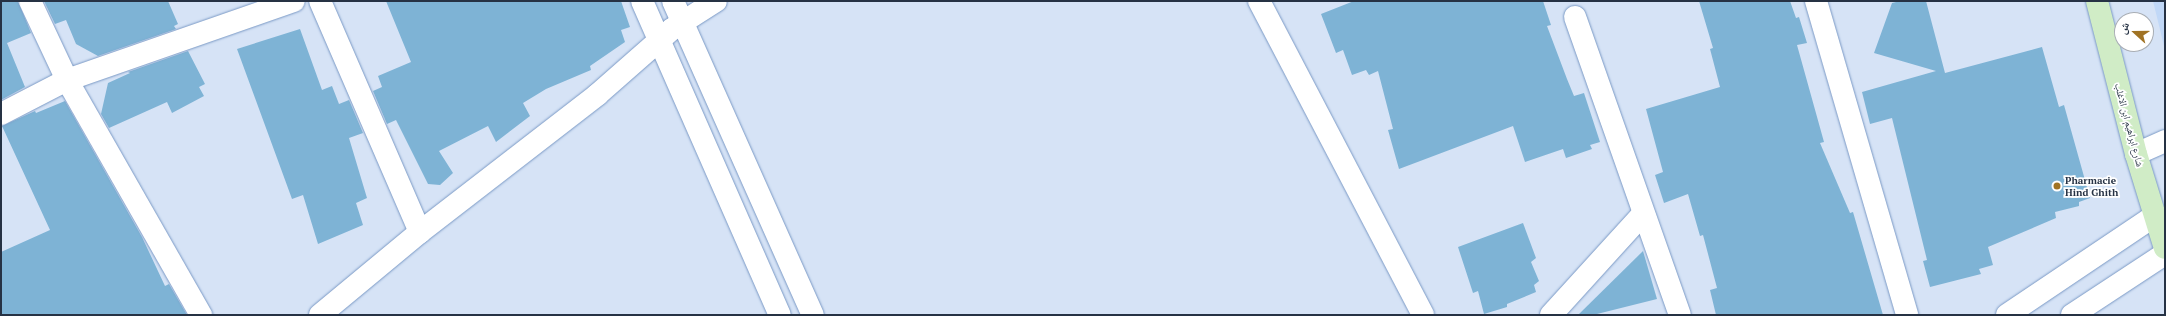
<!DOCTYPE html>
<html>
<head>
<meta charset="utf-8">
<style>
  body { margin:0 }
  #map { position:relative; width:2166px; height:316px; overflow:hidden; background:#d6e3f6; font-family:"PT Serif","Noto Naskh Arabic",serif }
  div>[style] { position:absolute }
  .built>* { inset:0; background:#c1d8f7 }
  .building>* { inset:0; background:#7eb3d5 }
  .roads { filter:drop-shadow(0 0 1px #7a99c5) drop-shadow(0 0 1px #7a99c5) }
  .minor>* { height:22px; margin:-11px; padding:0 11px; transform-origin:11px; border-radius:11px; background:#fff }
  .major>* { height:22px; margin:-11px; padding:0 11px; transform-origin:11px; border-radius:11px; background:#d0ecc6 }
  .dots>* { width:11px; height:11px; translate:-50% -50%; box-sizing:border-box; border:2px solid #fff; border-radius:50% }
  span { translate:-50% -50%; white-space:nowrap; text-align:center; line-height:1.15; -webkit-text-stroke:3.5px #fff; paint-order:stroke }
  .street-label { font-size:10px; color:#263244 }
  .poi-label { font-size:10px; color:#263244; font-weight:700 }
  .left { translate:0 -50%; text-align:left }
  .frame { position:absolute; inset:0; border:2px solid #263244; pointer-events:none }
  .north { position:absolute; left:2114px; top:12px; width:40px; height:40px; box-sizing:border-box; background:#fff; border:1px solid #a8adb4; border-radius:50%; rotate:291deg; font-size:11px; font-weight:700; line-height:16px; text-align:center; color:#263244 }
  .north::after { content:''; display:block; margin:auto; width:14px; height:18px; background:#a07324; clip-path:polygon(50% 0,100% 100%,50% 72%,0 100%) }
</style>
</head>
<body>
<div id="map">
  <div class="built">
    <i style="clip-path:polygon(2153px 1px,2165px 1px,2165px 50px)"></i>
  </div>
  <div class="building">
    <i style="clip-path:polygon(1px 1px,18px 1px,31px 33px,7px 43px,25px 87px,1px 100px)"></i>
    <i style="clip-path:polygon(44px 1px,168px 1px,178px 24px,174px 26px,176px 29px,98px 56px,76px 44px,66px 20px,55px 24px)"></i>
    <i style="clip-path:polygon(386px 1px,621px 1px,630px 27px,621px 30px,625px 42px,590px 66px,591px 70px,546px 89px,523px 103px,530px 116px,496px 142px,488px 126px,439px 151px,453px 173px,440px 185px,428px 184px,396px 120px,387px 124px,373px 91px,382px 87px,378px 76px,411px 62px)"></i>
    <i style="clip-path:polygon(1354px 1px,1543px 1px,1551px 25px,1547px 26px,1567px 79px,1574px 96px,1584px 93px,1600px 142px,1590px 145px,1592px 149px,1566px 158px,1563px 149px,1525px 162px,1513px 126px,1399px 169px,1388px 130px,1393px 129px,1378px 71px,1369px 75px,1366px 70px,1352px 75px,1343px 50px,1336px 53px,1321px 14px)"></i>
    <i style="clip-path:polygon(1699px 1px,1790px 1px,1796px 18px,1799px 17px,1807px 43px,1797px 45px,1824px 142px,1820px 143px,1850px 213px,1853px 212px,1883px 315px,1716px 315px,1710px 290px,1717px 288px,1703px 235px,1700px 236px,1688px 194px,1664px 203px,1655px 175px,1663px 172px,1646px 109px,1720px 87px,1710px 49px,1713px 48px)"></i>
    <i style="clip-path:polygon(1900px 1px,1926px 1px,1945px 73px,2042px 47px,2059px 107px,2064px 105px,2090px 198px,2079px 202px,2079px 206px,2055px 212px,2056px 218px,1988px 247px,1993px 265px,1979px 269px,1981px 274px,1930px 287px,1923px 261px,1927px 260px,1892px 118px,1870px 124px,1862px 92px,1936px 71px,1874px 53px,1892px 3px)"></i>
    <i style="clip-path:polygon(300px 29px,322px 90px,332px 86px,339px 104px,349px 100px,363px 133px,349px 138px,367px 198px,356px 203px,363px 225px,318px 244px,303px 195px,292px 199px,237px 49px)"></i>
    <i style="clip-path:polygon(188px 51px,205px 84px,199px 87px,204px 96px,172px 113px,167px 102px,109px 128px,101px 114px,108px 83px,130px 73px,128px 72px)"></i>
    <i style="clip-path:polygon(65px 101px,142px 237px,165px 286px,169px 284px,187px 315px,1px 315px,1px 252px,50px 230px,2px 126px,35px 111px,36px 113px)"></i>
    <i style="clip-path:polygon(1523px 223px,1536px 258px,1531px 262px,1539px 281px,1534px 285px,1536px 292px,1507px 304px,1507px 307px,1484px 314px,1478px 291px,1473px 293px,1458px 247px)"></i>
    <i style="clip-path:polygon(1643px 251px,1657px 299px,1593px 315px,1578px 315px)"></i>
  </div>
  <div class="roads">
    <div class="minor">
      <i style="left:30px;top:1px;width:87px;rotate:64.9deg"></i>
      <i style="left:67px;top:80px;width:271px;rotate:60.3deg"></i>
      <i style="left:320px;top:1px;width:252px;rotate:66.6deg"></i>
      <i style="left:642px;top:1px;width:343px;rotate:66.3deg"></i>
      <i style="left:673px;top:1px;width:344px;rotate:66deg"></i>
      <i style="left:1259px;top:1px;width:354px;rotate:62.4deg"></i>
      <i style="left:1816px;top:1px;width:327px;rotate:73.8deg"></i>
      <i style="left:1575px;top:17px;width:316px;rotate:70.6deg"></i>
      <i style="left:1px;top:114px;width:74px;rotate:-27.3deg"></i>
      <i style="left:67px;top:80px;width:240px;rotate:-19.2deg"></i>
      <i style="left:2136px;top:154px;width:32px;rotate:-24deg"></i>
      <i style="left:320px;top:315px;width:130px;rotate:-39.7deg"></i>
      <i style="left:420px;top:232px;width:224px;rotate:-37.7deg"></i>
      <i style="left:597px;top:95px;width:100px;rotate:-41.3deg"></i>
      <i style="left:672px;top:29px;width:52px;rotate:-32.5deg"></i>
      <i style="left:1551px;top:315px;width:137px;rotate:-47.7deg"></i>
      <i style="left:2007px;top:315px;width:179px;rotate:-33.9deg"></i>
      <i style="left:2072px;top:315px;width:111px;rotate:-33.3deg"></i>
    </div>
    <div class="major">
      <i style="left:2097px;top:1px;width:158px;rotate:75.7deg"></i>
      <i style="left:2136px;top:154px;width:98px;rotate:72.9deg"></i>
    </div>
  </div>
  <div class="dots">
    <i style="left:2057px;top:186px;background:#a07324"></i>
  </div>
  <div class="street-label">
    <span style="left:2129px;top:125px;rotate:75deg">شارع ابراهيم ابن الاغلب</span>
  </div>
  <div class="poi-label">
    <span class="left" style="left:2065px;top:186px">Pharmacie<br>Hind Ghith</span>
  </div>
  <div class="frame"></div>
  <div class="north">ش</div>
</div>
</body>
</html>
